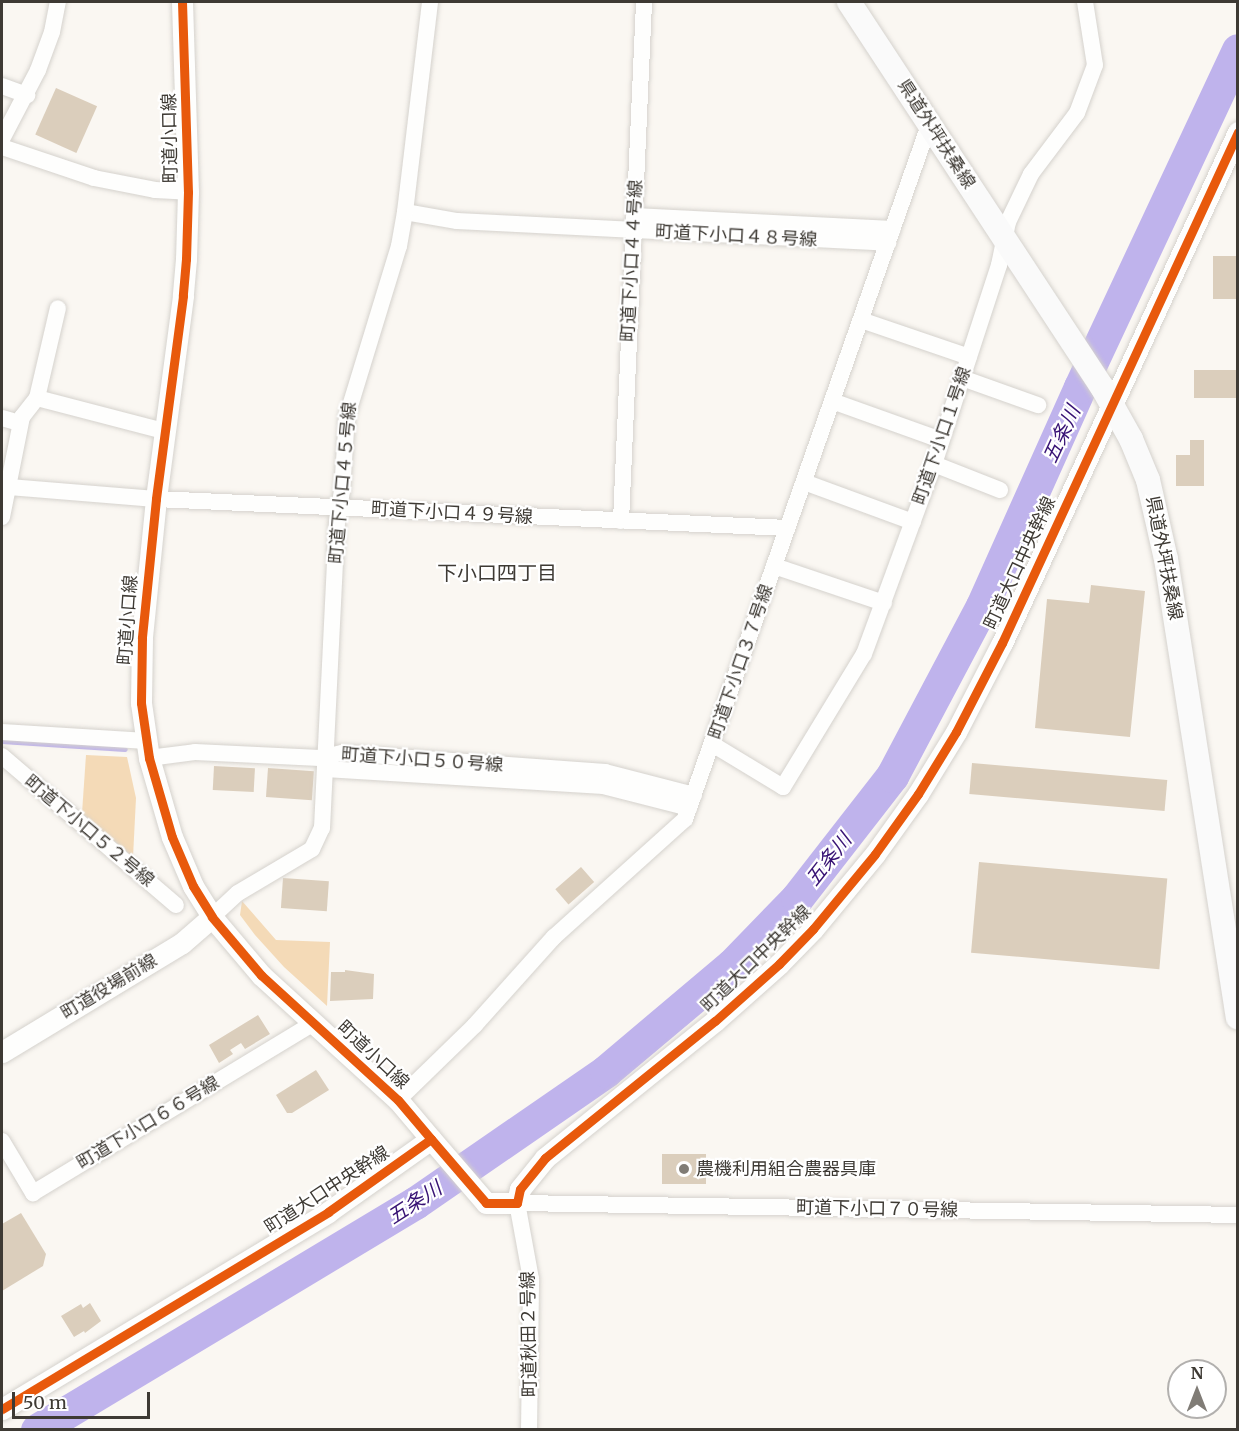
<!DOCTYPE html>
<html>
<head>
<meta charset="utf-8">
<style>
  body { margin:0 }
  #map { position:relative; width:1239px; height:1431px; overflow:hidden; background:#faf7f2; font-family:Merriweather,"Noto Sans JP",serif }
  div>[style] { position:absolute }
  .green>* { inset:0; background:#f4dab7 }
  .stream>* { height:5px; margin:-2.5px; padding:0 2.5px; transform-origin:2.5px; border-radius:2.5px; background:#bfb3ec }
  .river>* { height:33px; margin:-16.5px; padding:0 16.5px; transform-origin:16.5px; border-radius:16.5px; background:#bfb3ec }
  .building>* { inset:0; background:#dbcebc; transform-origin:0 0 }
  .roads { filter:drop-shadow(0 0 2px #d5d2cd) drop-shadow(0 0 2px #d5d2cd) }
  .minor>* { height:16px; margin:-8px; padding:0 8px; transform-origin:8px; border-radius:8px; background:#fefefd }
  .tertiary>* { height:21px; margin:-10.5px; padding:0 10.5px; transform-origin:10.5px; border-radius:10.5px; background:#fefefd }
  .secondary>* { height:24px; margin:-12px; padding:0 12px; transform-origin:12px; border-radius:12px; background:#fafafa }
  .cycleway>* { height:9px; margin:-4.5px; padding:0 4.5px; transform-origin:4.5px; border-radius:4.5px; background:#e8590c }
  .dots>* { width:16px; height:16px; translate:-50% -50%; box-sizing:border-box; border:3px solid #fff; border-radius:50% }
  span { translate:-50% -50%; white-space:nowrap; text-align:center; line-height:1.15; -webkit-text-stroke:4.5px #fff; paint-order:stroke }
  .street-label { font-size:18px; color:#3e3a34 }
  .poi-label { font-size:18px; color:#3e3a34 }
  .left { translate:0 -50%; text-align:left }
  .water-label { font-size:20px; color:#371274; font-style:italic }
  .neighbourhood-label { font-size:20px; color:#3e3a34 }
  .frame { position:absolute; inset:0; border:3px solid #3e3a34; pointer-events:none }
  .north { position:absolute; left:1167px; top:1359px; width:60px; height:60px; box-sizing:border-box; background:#fff; border:2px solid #b2b0ae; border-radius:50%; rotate:0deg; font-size:16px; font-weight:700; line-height:24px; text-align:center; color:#3e3a34 }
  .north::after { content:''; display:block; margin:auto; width:21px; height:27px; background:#807c76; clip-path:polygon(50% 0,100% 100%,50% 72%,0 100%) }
  .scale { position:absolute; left:12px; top:1392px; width:138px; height:27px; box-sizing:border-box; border:3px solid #3e3a34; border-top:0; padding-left:8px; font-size:18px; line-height:21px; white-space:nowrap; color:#3e3a34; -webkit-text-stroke:4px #fff; paint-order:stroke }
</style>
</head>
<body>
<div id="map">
  <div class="green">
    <i style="clip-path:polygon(86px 755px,127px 757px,136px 798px,133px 857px,82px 813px)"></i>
    <i style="clip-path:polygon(242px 901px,276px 940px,330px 942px,327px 1006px,284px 967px,255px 935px,240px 915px)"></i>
  </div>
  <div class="stream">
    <i style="left:2px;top:741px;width:123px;rotate:3.7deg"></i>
  </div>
  <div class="river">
    <i style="left:37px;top:1430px;width:441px;rotate:-31deg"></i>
    <i style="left:415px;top:1203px;width:232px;rotate:-34.6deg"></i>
    <i style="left:606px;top:1071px;width:165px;rotate:-40.1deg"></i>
    <i style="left:732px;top:965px;width:93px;rotate:-45.9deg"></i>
    <i style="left:797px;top:898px;width:155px;rotate:-52.1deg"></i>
    <i style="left:892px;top:776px;width:192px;rotate:-62.1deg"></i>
    <i style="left:982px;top:606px;width:240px;rotate:-65.9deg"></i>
    <i style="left:1080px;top:387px;width:372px;rotate:-64.9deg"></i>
  </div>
  <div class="building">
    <i style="left:56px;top:88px;width:45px;height:51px;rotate:24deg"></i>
    <i style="left:1213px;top:256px;width:25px;height:43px"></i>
    <i style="left:1194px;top:370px;width:44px;height:28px"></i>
    <i style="clip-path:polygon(1190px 440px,1204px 440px,1204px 486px,1176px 486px,1176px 455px,1190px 455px)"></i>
    <i style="clip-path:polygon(1091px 585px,1145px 591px,1130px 737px,1035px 728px,1047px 599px,1089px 603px)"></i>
    <i style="left:972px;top:763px;width:196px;height:31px;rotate:5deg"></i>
    <i style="left:214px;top:766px;width:41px;height:24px;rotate:3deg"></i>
    <i style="left:268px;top:768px;width:46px;height:29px;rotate:4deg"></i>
    <i style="left:979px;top:862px;width:189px;height:91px;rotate:5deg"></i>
    <i style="left:581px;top:867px;width:20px;height:34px;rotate:49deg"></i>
    <i style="left:283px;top:878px;width:46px;height:30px;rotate:4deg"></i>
    <i style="clip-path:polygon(345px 970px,374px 974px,373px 999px,330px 1001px,331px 972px,345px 972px)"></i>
    <i style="clip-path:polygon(258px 1015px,270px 1034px,245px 1049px,241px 1043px,230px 1050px,233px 1054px,219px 1063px,209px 1045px)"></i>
    <i style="clip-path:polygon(316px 1070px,329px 1090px,292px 1113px,287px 1113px,276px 1095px)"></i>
    <i style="left:662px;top:1154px;width:44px;height:30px"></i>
    <i style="clip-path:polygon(21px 1213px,46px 1254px,43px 1266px,2px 1291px,2px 1224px)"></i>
    <i style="clip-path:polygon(90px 1303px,101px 1321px,85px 1333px,84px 1331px,74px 1337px,61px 1316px,81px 1304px,83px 1308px)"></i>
  </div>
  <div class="roads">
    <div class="minor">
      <i style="left:2px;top:86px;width:27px;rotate:20deg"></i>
      <i style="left:2px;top:139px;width:78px;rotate:-62.4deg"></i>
      <i style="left:38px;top:70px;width:40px;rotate:-69.8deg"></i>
      <i style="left:52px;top:32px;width:31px;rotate:-79deg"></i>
      <i style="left:2px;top:147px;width:97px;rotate:18.6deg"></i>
      <i style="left:94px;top:178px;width:62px;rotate:11.1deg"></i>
      <i style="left:155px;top:190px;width:33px;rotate:3deg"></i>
      <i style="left:405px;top:212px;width:53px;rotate:9.8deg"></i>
      <i style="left:457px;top:221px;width:432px;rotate:2.9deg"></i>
      <i style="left:634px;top:216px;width:259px;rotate:2.9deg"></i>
      <i style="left:861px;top:320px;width:114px;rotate:18.9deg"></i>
      <i style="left:962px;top:378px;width:81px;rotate:19.6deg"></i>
      <i style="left:37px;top:398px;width:131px;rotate:14.6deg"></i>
      <i style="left:832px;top:401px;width:116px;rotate:19.7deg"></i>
      <i style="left:2px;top:418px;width:19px;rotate:16deg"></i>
      <i style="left:934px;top:464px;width:71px;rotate:21.5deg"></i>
      <i style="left:804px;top:482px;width:116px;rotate:20.2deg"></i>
      <i style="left:9px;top:487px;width:147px;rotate:4.7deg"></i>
      <i style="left:156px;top:499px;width:632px;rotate:2.63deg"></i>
      <i style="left:2px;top:517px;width:102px;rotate:-78.7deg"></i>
      <i style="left:22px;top:417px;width:24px;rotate:-52deg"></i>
      <i style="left:37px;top:398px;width:92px;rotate:-76.9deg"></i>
      <i style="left:621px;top:521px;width:520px;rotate:-87.46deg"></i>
      <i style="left:774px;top:566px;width:116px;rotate:18.6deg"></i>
      <i style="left:2px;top:732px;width:145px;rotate:3.6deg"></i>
      <i style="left:712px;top:744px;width:83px;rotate:31.2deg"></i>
      <i style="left:783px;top:787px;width:156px;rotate:-58.7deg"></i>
      <i style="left:864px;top:654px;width:202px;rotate:-69.8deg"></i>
      <i style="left:934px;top:464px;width:209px;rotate:-71.9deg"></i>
      <i style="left:999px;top:265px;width:44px;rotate:-78.2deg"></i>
      <i style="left:1008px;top:222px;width:53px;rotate:-64.4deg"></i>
      <i style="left:1031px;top:174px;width:76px;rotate:-53deg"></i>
      <i style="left:1077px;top:113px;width:51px;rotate:-69.4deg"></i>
      <i style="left:1095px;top:65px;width:64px;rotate:-99deg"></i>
      <i style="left:2px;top:756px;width:229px;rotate:40.6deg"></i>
      <i style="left:149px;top:758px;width:46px;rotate:-7.4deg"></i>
      <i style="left:195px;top:752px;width:125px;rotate:2.7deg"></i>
      <i style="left:320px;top:758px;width:23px;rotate:-13deg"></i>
      <i style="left:342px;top:753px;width:264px;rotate:4.1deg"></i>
      <i style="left:605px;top:772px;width:92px;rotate:14.5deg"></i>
      <i style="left:325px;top:769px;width:279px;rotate:3.5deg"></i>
      <i style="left:603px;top:786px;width:89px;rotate:14.3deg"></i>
      <i style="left:212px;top:917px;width:35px;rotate:-43deg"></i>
      <i style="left:238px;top:893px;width:86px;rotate:-30.7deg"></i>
      <i style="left:312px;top:849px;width:23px;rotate:-65deg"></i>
      <i style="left:322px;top:828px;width:306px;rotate:-87.2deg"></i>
      <i style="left:337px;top:522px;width:31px;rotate:-81deg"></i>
      <i style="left:342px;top:491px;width:75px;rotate:-86.2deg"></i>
      <i style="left:347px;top:416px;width:178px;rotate:-73deg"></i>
      <i style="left:399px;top:246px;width:35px;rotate:-80deg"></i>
      <i style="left:405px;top:212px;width:211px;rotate:-83.2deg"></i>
      <i style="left:398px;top:1100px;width:107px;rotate:-44.2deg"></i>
      <i style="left:475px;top:1025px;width:118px;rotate:-48.1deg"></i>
      <i style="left:554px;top:937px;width:176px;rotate:-42deg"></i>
      <i style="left:685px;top:819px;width:736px;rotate:-70.63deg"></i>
      <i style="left:2px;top:1141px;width:61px;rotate:59.2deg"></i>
      <i style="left:33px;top:1193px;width:328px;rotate:-31.2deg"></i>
      <i style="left:529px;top:1430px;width:151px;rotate:-89.2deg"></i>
      <i style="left:531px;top:1279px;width:77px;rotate:-100.4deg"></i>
      <i style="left:517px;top:1203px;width:721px;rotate:0.95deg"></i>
    </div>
    <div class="tertiary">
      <i style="left:182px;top:2px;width:190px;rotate:88.2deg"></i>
      <i style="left:188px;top:192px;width:67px;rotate:91.7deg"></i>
      <i style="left:186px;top:259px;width:37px;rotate:95deg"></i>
      <i style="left:183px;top:296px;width:205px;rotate:97.6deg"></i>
      <i style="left:156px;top:499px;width:140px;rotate:95.8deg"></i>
      <i style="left:142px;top:638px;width:65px;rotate:90.9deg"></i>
      <i style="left:141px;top:703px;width:56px;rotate:81.7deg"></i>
      <i style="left:149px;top:758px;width:82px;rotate:73.8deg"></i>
      <i style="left:172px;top:837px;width:53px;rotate:66.8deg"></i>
      <i style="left:193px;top:886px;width:36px;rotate:58deg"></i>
      <i style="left:212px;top:917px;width:76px;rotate:49.8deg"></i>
      <i style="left:261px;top:975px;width:185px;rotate:42.4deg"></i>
      <i style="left:398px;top:1100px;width:51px;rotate:49.8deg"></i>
      <i style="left:2px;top:1052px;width:210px;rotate:-31.2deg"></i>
      <i style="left:182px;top:943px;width:40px;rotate:-41deg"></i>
      <i style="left:2px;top:1409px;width:381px;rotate:-31.1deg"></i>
      <i style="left:328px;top:1212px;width:126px;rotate:-35.3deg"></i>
      <i style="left:431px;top:1139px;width:84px;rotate:49.3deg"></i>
      <i style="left:486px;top:1203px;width:31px"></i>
      <i style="left:517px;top:1203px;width:14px;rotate:-78deg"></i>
      <i style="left:520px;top:1189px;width:40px;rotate:-51deg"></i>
      <i style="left:545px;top:1158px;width:218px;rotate:-38.9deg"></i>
      <i style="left:715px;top:1021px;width:86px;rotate:-41.7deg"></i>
      <i style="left:779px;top:964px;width:49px;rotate:-45.8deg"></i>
      <i style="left:813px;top:929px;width:97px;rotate:-50.4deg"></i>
      <i style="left:875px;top:854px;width:74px;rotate:-54.4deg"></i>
      <i style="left:918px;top:794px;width:73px;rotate:-58.5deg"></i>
      <i style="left:956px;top:732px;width:100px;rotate:-62.7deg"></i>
      <i style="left:1002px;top:643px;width:563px;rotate:-65.21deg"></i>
    </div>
    <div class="secondary">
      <i style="left:849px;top:2px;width:461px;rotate:56.7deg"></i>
      <i style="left:1102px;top:387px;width:60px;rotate:60.9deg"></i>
      <i style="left:1131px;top:439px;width:44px;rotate:67.5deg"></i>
      <i style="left:1148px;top:480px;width:81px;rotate:77.2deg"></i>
      <i style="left:1166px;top:559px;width:464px;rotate:81.1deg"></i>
    </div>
  </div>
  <div class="cycleway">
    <i style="left:182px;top:2px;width:190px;rotate:88.2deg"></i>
    <i style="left:188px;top:192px;width:67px;rotate:91.7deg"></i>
    <i style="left:186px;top:259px;width:37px;rotate:95deg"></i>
    <i style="left:183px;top:296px;width:205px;rotate:97.6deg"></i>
    <i style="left:156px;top:499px;width:140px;rotate:95.8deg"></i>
    <i style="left:142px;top:638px;width:65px;rotate:90.9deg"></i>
    <i style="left:141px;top:703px;width:56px;rotate:81.7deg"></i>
    <i style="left:149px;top:758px;width:82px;rotate:73.8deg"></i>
    <i style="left:172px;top:837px;width:53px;rotate:66.8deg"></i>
    <i style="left:193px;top:886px;width:36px;rotate:58deg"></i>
    <i style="left:212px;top:917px;width:76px;rotate:49.8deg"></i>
    <i style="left:261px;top:975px;width:185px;rotate:42.4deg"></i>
    <i style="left:398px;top:1100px;width:51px;rotate:49.8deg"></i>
    <i style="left:2px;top:1409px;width:381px;rotate:-31.1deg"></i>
    <i style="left:328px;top:1212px;width:126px;rotate:-35.3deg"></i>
    <i style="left:431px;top:1139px;width:84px;rotate:49.3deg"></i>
    <i style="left:486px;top:1203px;width:31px"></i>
    <i style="left:517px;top:1203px;width:14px;rotate:-78deg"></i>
    <i style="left:520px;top:1189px;width:40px;rotate:-51deg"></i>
    <i style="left:545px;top:1158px;width:218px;rotate:-38.9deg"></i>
    <i style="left:715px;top:1021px;width:86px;rotate:-41.7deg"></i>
    <i style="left:779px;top:964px;width:49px;rotate:-45.8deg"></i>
    <i style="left:813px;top:929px;width:97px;rotate:-50.4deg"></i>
    <i style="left:875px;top:854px;width:74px;rotate:-54.4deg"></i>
    <i style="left:918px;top:794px;width:73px;rotate:-58.5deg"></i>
    <i style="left:956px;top:732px;width:100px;rotate:-62.7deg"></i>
    <i style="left:1002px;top:643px;width:563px;rotate:-65.21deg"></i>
  </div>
  <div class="dots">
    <i style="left:684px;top:1169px;background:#807c76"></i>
  </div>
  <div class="street-label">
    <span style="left:936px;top:134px;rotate:57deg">県道外坪扶桑線</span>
    <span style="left:170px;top:138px;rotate:-91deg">町道小口線</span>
    <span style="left:736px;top:236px;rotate:3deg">町道下小口４８号線</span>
    <span style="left:632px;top:261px;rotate:-87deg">町道下小口４４号線</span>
    <span style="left:942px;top:436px;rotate:-71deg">町道下小口１号線</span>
    <span style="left:343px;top:483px;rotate:-85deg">町道下小口４５号線</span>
    <span style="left:452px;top:513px;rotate:3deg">町道下小口４９号線</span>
    <span style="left:1164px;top:558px;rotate:79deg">県道外坪扶桑線</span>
    <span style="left:1020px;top:563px;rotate:-65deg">町道大口中央幹線</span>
    <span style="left:128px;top:620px;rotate:-86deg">町道小口線</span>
    <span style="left:741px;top:662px;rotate:-71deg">町道下小口３７号線</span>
    <span style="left:422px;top:760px;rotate:4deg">町道下小口５０号線</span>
    <span style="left:89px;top:831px;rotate:40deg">町道下小口５２号線</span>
    <span style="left:756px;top:959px;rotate:-44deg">町道大口中央幹線</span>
    <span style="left:109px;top:987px;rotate:-31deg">町道役場前線</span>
    <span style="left:373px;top:1055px;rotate:43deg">町道小口線</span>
    <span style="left:148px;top:1123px;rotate:-31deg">町道下小口６６号線</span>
    <span style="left:327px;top:1190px;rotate:-33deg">町道大口中央幹線</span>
    <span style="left:877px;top:1209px;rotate:1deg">町道下小口７０号線</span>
    <span style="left:529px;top:1334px;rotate:-91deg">町道秋田２号線</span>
  </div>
  <div class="poi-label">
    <span class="left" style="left:696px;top:1169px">農機利用組合農器具庫</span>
  </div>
  <div class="water-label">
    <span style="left:1061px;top:434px;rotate:-65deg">五条川</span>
    <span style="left:828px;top:859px;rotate:-52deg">五条川</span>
    <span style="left:414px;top:1202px;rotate:-33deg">五条川</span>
  </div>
  <div class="neighbourhood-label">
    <span style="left:497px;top:572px">下小口四丁目</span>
  </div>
  <div class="frame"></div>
  <div class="north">N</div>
  <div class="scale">50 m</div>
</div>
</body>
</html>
